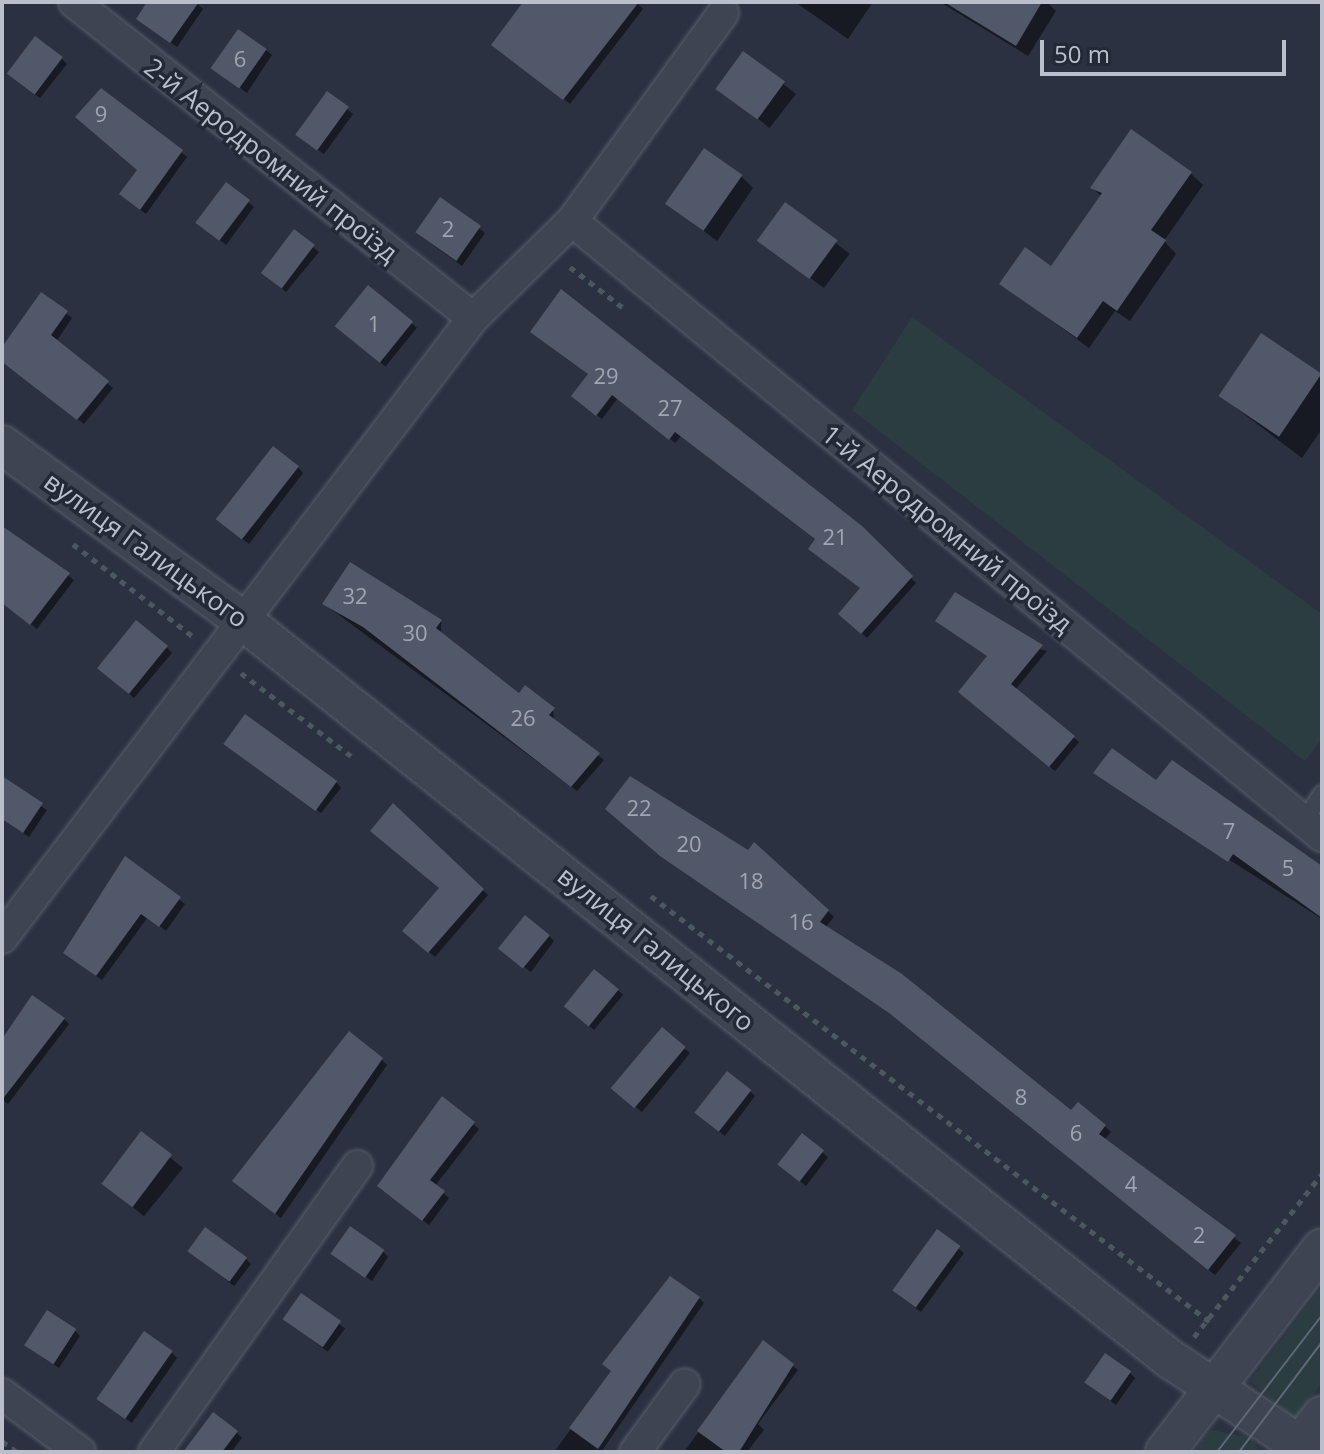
<!DOCTYPE html>
<html>
<head>
<meta charset="utf-8">
<style>
  body { margin:0 }
  #map { position:relative; width:1324px; height:1454px; overflow:hidden; background:#2b3141; font-family:"Open Sans",sans-serif }
  div>[style] { position:absolute }
  .green>* { inset:0; background:#2c3d42 }
  .shadow>* { inset:0; background:#0007; transform-origin:0 0 }
  .building>* { inset:0; background:#515869; transform-origin:0 0 }
  .path>* { height:5px; margin-top:-2.5px; transform-origin:0; background:repeating-linear-gradient(90deg,#4b595e 0 6px,transparent 0 12px) }
  .roads { filter:drop-shadow(0 0 2px #595f6b) drop-shadow(0 0 2px #595f6b) }
  .service>* { height:16px; margin:-8px; padding:0 8px; transform-origin:8px; border-radius:8px; background:#3e4451 }
  .minor>* { height:30px; margin:-15px; padding:0 15px; transform-origin:15px; border-radius:15px; background:#3e4451 }
  .tertiary>* { height:38px; margin:-19px; padding:0 19px; transform-origin:19px; border-radius:19px; background:#3e4451 }
  .tram>* { height:2px; margin:-1px; padding:0 1px; transform-origin:1px; border-radius:1px; background:#616877 }
  span { translate:-50% -50%; white-space:nowrap; text-align:center; line-height:1.15; -webkit-text-stroke:7px #232936; paint-order:stroke }
  .number-label { font-size:22px; color:#a0a5b2 }
  .number-label span { -webkit-text-stroke-width:0 }
  .street-label { font-size:26px; color:#bbbfcb }
  .frame { position:absolute; inset:0; border:4px solid #bbbfcb; pointer-events:none }
  .scale { position:absolute; left:1040px; top:40px; width:246px; height:36px; box-sizing:border-box; border:4px solid #bbbfcb; border-top:0; padding-left:10px; font-size:24px; line-height:28px; white-space:nowrap; color:#bbbfcb; -webkit-text-stroke:6px #232936; paint-order:stroke }
</style>
</head>
<body>
<div id="map">
  <div class="green">
    <i style="clip-path:polygon(912px 317px,1322px 614px,1322px 738px,1305px 761px,852px 410px)"></i>
    <i style="clip-path:polygon(1322px 1286px,1322px 1383px,1294px 1420px,1250px 1381px)"></i>
    <i style="clip-path:polygon(1211px 1430px,1252px 1438px,1259px 1452px,1194px 1452px)"></i>
  </div>
  <div class="shadow">
    <i style="clip-path:polygon(150px 2px,195px 2px,203px 9px,177px 47px,144px 24px)"></i>
    <i style="clip-path:polygon(578px 2px,636px 2px,643px 9px,570px 104px,499px 50px)"></i>
    <i style="clip-path:polygon(795px 2px,873px 2px,848px 39px)"></i>
    <i style="clip-path:polygon(940px 2px,1047px 2px,1056px 11px,1028px 56px)"></i>
    <i style="clip-path:polygon(266px 50px,272px 55px,247px 93px,215px 69px)"></i>
    <i style="clip-path:polygon(61px 58px,67px 64px,40px 98px,15px 79px)"></i>
    <i style="left:755px;top:62px;width:52px;height:43px;rotate:38deg"></i>
    <i style="clip-path:polygon(101px 90px,187px 157px,146px 214px,127px 200px,139px 170px)"></i>
    <i style="clip-path:polygon(328px 94px,353px 114px,324px 154px,304px 140px)"></i>
    <i style="clip-path:polygon(1191px 174px,1203px 185px,1164px 241px,1176px 254px,1130px 321px,1115px 311px,1089px 348px,1002px 284px,1052px 268px,1102px 197px,1093px 188px)"></i>
    <i style="clip-path:polygon(741px 176px,753px 188px,717px 241px,668px 204px)"></i>
    <i style="clip-path:polygon(227px 185px,254px 207px,226px 245px,204px 228px)"></i>
    <i style="clip-path:polygon(441px 199px,485px 233px,462px 266px,422px 237px)"></i>
    <i style="left:785px;top:205px;width:81px;height:43px;rotate:37deg"></i>
    <i style="clip-path:polygon(313px 247px,319px 252px,286px 292px,268px 277px)"></i>
    <i style="left:368px;top:288px;width:63px;height:50px;rotate:39deg"></i>
    <i style="clip-path:polygon(41px 294px,72px 318px,56px 342px,113px 388px,84px 424px,2px 362px,2px 350px)"></i>
    <i style="clip-path:polygon(1262px 335px,1322px 376px,1322px 429px,1302px 458px,1220px 396px)"></i>
    <i style="clip-path:polygon(590px 375px,861px 527px,916px 583px,867px 638px,841px 613px,862px 589px,817px 540px,681px 436px,675px 443px,618px 398px,602px 419px,579px 401px)"></i>
    <i style="clip-path:polygon(298px 467px,303px 473px,249px 544px,224px 525px)"></i>
    <i style="clip-path:polygon(2px 529px,74px 580px,37px 629px,2px 602px)"></i>
    <i style="clip-path:polygon(350px 564px,441px 622px,441px 634px,520px 696px,553px 709px,554px 721px,604px 760px,577px 791px,324px 604px)"></i>
    <i style="clip-path:polygon(937px 621px,1047px 651px,1015px 690px,1079px 742px,1055px 771px,966px 697px,989px 657px)"></i>
    <i style="clip-path:polygon(167px 648px,172px 653px,134px 698px,105px 673px)"></i>
    <i style="clip-path:polygon(231px 749px,336px 782px,341px 788px,321px 813px)"></i>
    <i style="clip-path:polygon(1101px 778px,1157px 783px,1322px 870px,1322px 919px)"></i>
    <i style="clip-path:polygon(2px 779px,47px 810px,29px 837px,2px 819px)"></i>
    <i style="clip-path:polygon(394px 806px,488px 895px,435px 957px,410px 936px,441px 888px)"></i>
    <i style="clip-path:polygon(614px 815px,828px 911px,834px 917px,825px 928px,1071px 1113px,1105px 1126px,1111px 1132px,1104px 1140px,1241px 1243px,1215px 1275px,898px 1018px)"></i>
    <i style="clip-path:polygon(125px 859px,185px 904px,166px 931px,148px 917px,102px 980px,71px 958px)"></i>
    <i style="clip-path:polygon(549px 936px,554px 941px,531px 972px,507px 954px)"></i>
    <i style="clip-path:polygon(618px 990px,623px 995px,594px 1030px,571px 1011px)"></i>
    <i style="clip-path:polygon(64px 1019px,69px 1024px,8px 1104px,2px 1099px,2px 1043px)"></i>
    <i style="clip-path:polygon(684px 1048px,690px 1053px,642px 1112px,620px 1095px)"></i>
    <i style="clip-path:polygon(381px 1059px,387px 1065px,281px 1218px,240px 1186px)"></i>
    <i style="clip-path:polygon(750px 1091px,755px 1096px,725px 1136px,703px 1119px)"></i>
    <i style="clip-path:polygon(443px 1099px,479px 1129px,435px 1186px,449px 1198px,429px 1225px,385px 1191px)"></i>
    <i style="left:141px;top:1134px;width:54px;height:62px;rotate:39deg"></i>
    <i style="clip-path:polygon(802px 1136px,828px 1157px,806px 1186px,786px 1170px)"></i>
    <i style="clip-path:polygon(938px 1232px,964px 1253px,921px 1312px,900px 1296px)"></i>
    <i style="clip-path:polygon(383px 1251px,388px 1257px,372px 1281px,339px 1259px)"></i>
    <i style="clip-path:polygon(195px 1256px,246px 1259px,251px 1264px,234px 1286px)"></i>
    <i style="left:302px;top:1296px;width:54px;height:29px;rotate:37deg"></i>
    <i style="clip-path:polygon(699px 1298px,704px 1303px,601px 1452px,554px 1452px,613px 1371px)"></i>
    <i style="clip-path:polygon(75px 1331px,80px 1336px,59px 1368px,32px 1350px)"></i>
    <i style="clip-path:polygon(763px 1343px,798px 1370px,758px 1424px,764px 1430px,747px 1452px,684px 1452px)"></i>
    <i style="clip-path:polygon(172px 1353px,177px 1358px,132px 1423px,105px 1404px)"></i>
    <i style="clip-path:polygon(1130px 1373px,1135px 1378px,1116px 1405px,1092px 1387px)"></i>
    <i style="clip-path:polygon(237px 1433px,242px 1438px,231px 1452px,185px 1452px)"></i>
  </div>
  <div class="building">
    <i style="clip-path:polygon(147px 2px,199px 2px,170px 43px,136px 19px)"></i>
    <i style="clip-path:polygon(523px 2px,639px 2px,563px 100px,491px 45px)"></i>
    <i style="clip-path:polygon(944px 2px,1042px 2px,1016px 46px)"></i>
    <i style="left:238px;top:29px;width:35px;height:48px;rotate:35deg"></i>
    <i style="left:35px;top:36px;width:35px;height:47px;rotate:37deg"></i>
    <i style="left:743px;top:51px;width:52px;height:47px;rotate:36deg"></i>
    <i style="clip-path:polygon(101px 88px,183px 150px,140px 210px,119px 194px,137px 170px,75px 117px)"></i>
    <i style="left:327px;top:91px;width:27px;height:54px;rotate:36deg"></i>
    <i style="clip-path:polygon(1131px 129px,1192px 172px,1151px 230px,1166px 240px,1117px 311px,1103px 301px,1077px 338px,999px 284px,1025px 247px,1051px 266px,1102px 193px,1090px 188px)"></i>
    <i style="left:704px;top:148px;width:47px;height:68px;rotate:35deg"></i>
    <i style="left:226px;top:182px;width:30px;height:51px;rotate:37deg"></i>
    <i style="left:440px;top:197px;width:50px;height:43px;rotate:35deg"></i>
    <i style="left:785px;top:202px;width:65px;height:48px;rotate:36deg"></i>
    <i style="left:294px;top:229px;width:26px;height:55px;rotate:37deg"></i>
    <i style="left:368px;top:285px;width:58px;height:53px;rotate:39deg"></i>
    <i style="clip-path:polygon(561px 289px,862px 526px,913px 576px,861px 634px,838px 614px,860px 588px,808px 549px,815px 539px,675px 432px,669px 440px,612px 395px,596px 416px,571px 396px,588px 374px,530px 332px)"></i>
    <i style="clip-path:polygon(41px 292px,68px 311px,51px 335px,109px 381px,77px 420px,2px 362px,2px 347px)"></i>
    <i style="left:1261px;top:333px;width:73px;height:76px;rotate:34deg"></i>
    <i style="left:273px;top:446px;width:33px;height:93px;rotate:38deg"></i>
    <i style="clip-path:polygon(2px 526px,70px 573px,30px 625px,2px 603px)"></i>
    <i style="clip-path:polygon(350px 562px,442px 620px,436px 628px,519px 693px,525px 685px,555px 708px,549px 715px,600px 753px,571px 787px,363px 627px,322px 604px)"></i>
    <i style="clip-path:polygon(955px 592px,1043px 645px,1011px 684px,1075px 736px,1049px 767px,958px 692px,987px 656px,935px 621px)"></i>
    <i style="left:136px;top:620px;width:41px;height:62px;rotate:39deg"></i>
    <i style="left:245px;top:714px;width:114px;height:37px;rotate:36deg"></i>
    <i style="clip-path:polygon(1112px 748px,1156px 780px,1172px 760px,1322px 866px,1322px 918px,1233px 854px,1228px 862px,1093px 773px)"></i>
    <i style="clip-path:polygon(2px 776px,43px 803px,23px 833px,2px 819px)"></i>
    <i style="clip-path:polygon(630px 776px,748px 850px,754px 842px,829px 910px,820px 922px,902px 974px,1071px 1110px,1078px 1102px,1106px 1125px,1099px 1134px,1236px 1235px,1208px 1270px,889px 1013px,660px 856px,605px 809px)"></i>
    <i style="clip-path:polygon(393px 803px,484px 889px,428px 953px,402px 931px,439px 888px,370px 831px)"></i>
    <i style="clip-path:polygon(125px 856px,181px 897px,159px 927px,141px 914px,96px 976px,63px 953px)"></i>
    <i style="left:525px;top:915px;width:32px;height:43px;rotate:39deg"></i>
    <i style="left:594px;top:969px;width:32px;height:48px;rotate:39deg"></i>
    <i style="clip-path:polygon(32px 995px,65px 1018px,2px 1100px,2px 1039px)"></i>
    <i style="left:662px;top:1027px;width:31px;height:80px;rotate:40deg"></i>
    <i style="clip-path:polygon(349px 1031px,383px 1058px,275px 1214px,232px 1181px)"></i>
    <i style="left:727px;top:1071px;width:31px;height:53px;rotate:38deg"></i>
    <i style="clip-path:polygon(442px 1096px,475px 1122px,430px 1180px,445px 1191px,422px 1221px,377px 1186px)"></i>
    <i style="left:141px;top:1131px;width:39px;height:66px;rotate:37deg"></i>
    <i style="left:802px;top:1133px;width:28px;height:40px;rotate:38deg"></i>
    <i style="left:350px;top:1226px;width:42px;height:34px;rotate:35deg"></i>
    <i style="left:205px;top:1227px;width:52px;height:30px;rotate:36deg"></i>
    <i style="left:937px;top:1229px;width:29px;height:76px;rotate:36deg"></i>
    <i style="clip-path:polygon(670px 1276px,700px 1297px,598px 1449px,569px 1428px,611px 1371px,602px 1364px)"></i>
    <i style="left:301px;top:1293px;width:49px;height:32px;rotate:35deg"></i>
    <i style="left:47px;top:1310px;width:35px;height:42px;rotate:33deg"></i>
    <i style="left:144px;top:1331px;width:35px;height:83px;rotate:35deg"></i>
    <i style="clip-path:polygon(763px 1340px,794px 1364px,739px 1452px,726px 1452px,697px 1431px)"></i>
    <i style="left:1105px;top:1353px;width:32px;height:36px;rotate:35deg"></i>
    <i style="clip-path:polygon(213px 1412px,238px 1431px,222px 1452px,183px 1452px)"></i>
  </div>
  <div class="path">
    <i style="left:570px;top:267px;width:69px;rotate:37.4deg"></i>
    <i style="left:73px;top:544px;width:154px;rotate:37.6deg"></i>
    <i style="left:241px;top:673px;width:138px;rotate:37deg"></i>
    <i style="left:651px;top:896px;width:703px;rotate:37.31deg"></i>
    <i style="left:1194px;top:1337px;width:207px;rotate:-51.9deg"></i>
    <i style="left:2px;top:1441px;width:19px;rotate:36deg"></i>
  </div>
  <div class="roads">
    <div class="service">
      <i style="left:1303px;top:823px;width:35px;rotate:-57deg"></i>
    </div>
    <div class="minor">
      <i style="left:74px;top:2px;width:509px;rotate:38.38deg"></i>
      <i style="left:572px;top:221px;width:970px;rotate:39.35deg"></i>
      <i style="left:2px;top:938px;width:779px;rotate:-52.78deg"></i>
      <i style="left:473px;top:318px;width:139px;rotate:-44.4deg"></i>
      <i style="left:572px;top:221px;width:257px;rotate:-54deg"></i>
      <i style="left:2px;top:1394px;width:97px;rotate:36.6deg"></i>
      <i style="left:154px;top:1452px;width:351px;rotate:-54.6deg"></i>
      <i style="left:635px;top:1452px;width:84px;rotate:-53.7deg"></i>
    </div>
    <div class="tertiary">
      <i style="left:2px;top:445px;width:302px;rotate:36.1deg"></i>
      <i style="left:246px;top:623px;width:1181px;rotate:38.54deg"></i>
      <i style="left:1170px;top:1359px;width:156px;rotate:33.5deg"></i>
      <i style="left:1165px;top:1452px;width:257px;rotate:-52.4deg"></i>
      <i style="left:1294px;top:1452px;width:46px;rotate:-52.1deg"></i>
    </div>
  </div>
  <div class="tram">
    <i style="left:1217px;top:1452px;width:173px;rotate:-52.5deg"></i>
    <i style="left:1239px;top:1452px;width:138px;rotate:-53deg"></i>
  </div>
  <div class="number-label">
    <span style="left:240px;top:59px">6</span>
    <span style="left:101px;top:114px">9</span>
    <span style="left:448px;top:229px">2</span>
    <span style="left:374px;top:324px">1</span>
    <span style="left:606px;top:376px">29</span>
    <span style="left:670px;top:408px">27</span>
    <span style="left:835px;top:537px">21</span>
    <span style="left:355px;top:596px">32</span>
    <span style="left:415px;top:633px">30</span>
    <span style="left:523px;top:718px">26</span>
    <span style="left:639px;top:808px">22</span>
    <span style="left:1229px;top:831px">7</span>
    <span style="left:689px;top:844px">20</span>
    <span style="left:1288px;top:868px">5</span>
    <span style="left:751px;top:881px">18</span>
    <span style="left:801px;top:922px">16</span>
    <span style="left:1021px;top:1097px">8</span>
    <span style="left:1076px;top:1133px">6</span>
    <span style="left:1131px;top:1184px">4</span>
    <span style="left:1199px;top:1235px">2</span>
  </div>
  <div class="street-label">
    <span style="left:271px;top:160px;rotate:38deg">2-й Аеродромний проїзд</span>
    <span style="left:947px;top:529px;rotate:39deg">1-й Аеродромний проїзд</span>
    <span style="left:146px;top:550px;rotate:36deg">вулиця Галицького</span>
    <span style="left:656px;top:949px;rotate:39deg">вулиця Галицького</span>
  </div>
  <div class="frame"></div>
  <div class="scale">50 m</div>
</div>
</body>
</html>
